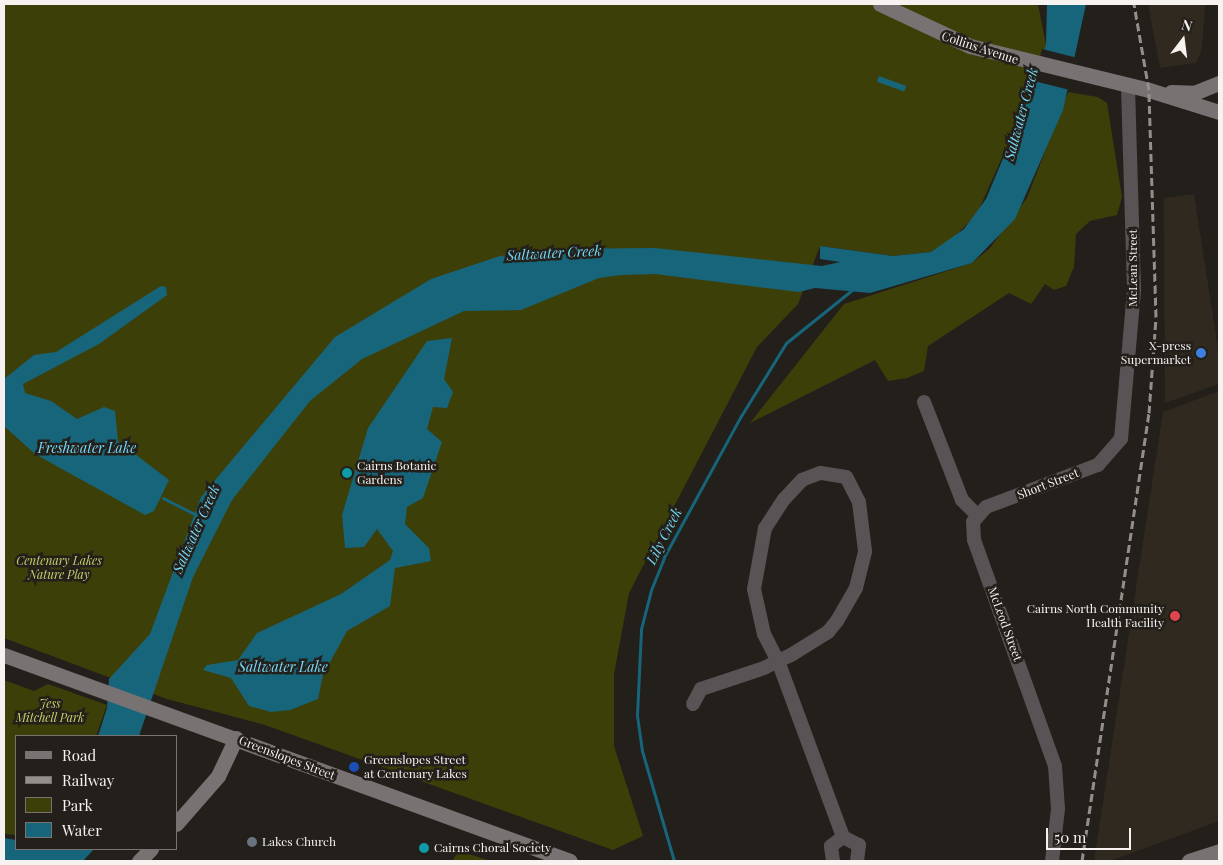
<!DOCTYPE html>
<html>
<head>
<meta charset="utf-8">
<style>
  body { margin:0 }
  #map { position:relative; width:1223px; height:865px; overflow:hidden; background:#231f1a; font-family:"Playfair Display",serif }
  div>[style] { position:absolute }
  .built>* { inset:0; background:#30291f }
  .green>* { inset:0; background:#3d3f09 }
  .water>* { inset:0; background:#17657b; transform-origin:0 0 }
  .pier>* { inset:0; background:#231f1a; transform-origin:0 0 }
  .stream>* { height:3px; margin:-1.5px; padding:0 1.5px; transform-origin:1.5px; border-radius:1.5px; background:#17657b }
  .street>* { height:14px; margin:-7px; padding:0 7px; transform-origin:7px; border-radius:7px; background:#585455 }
  .secondary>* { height:15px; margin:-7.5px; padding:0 7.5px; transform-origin:7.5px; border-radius:7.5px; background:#787273 }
  .rail>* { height:3px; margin-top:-1.5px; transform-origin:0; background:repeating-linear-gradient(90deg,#928f8b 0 8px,transparent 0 12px) }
  .dots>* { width:14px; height:14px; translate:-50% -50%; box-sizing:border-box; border:2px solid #231f1a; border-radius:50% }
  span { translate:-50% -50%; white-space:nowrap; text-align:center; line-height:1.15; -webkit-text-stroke:5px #231f1a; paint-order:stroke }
  .street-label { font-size:12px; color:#f5f2ef }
  .poi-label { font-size:12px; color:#f5f2ef }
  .right { translate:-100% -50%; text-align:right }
  .left { translate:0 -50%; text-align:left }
  .park-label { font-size:12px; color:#c9d068; font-style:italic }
  .water-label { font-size:14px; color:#75d8f7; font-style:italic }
  .frame { position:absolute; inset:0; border:5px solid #f5f2ef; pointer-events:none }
  .legend { position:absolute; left:15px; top:735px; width:162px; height:115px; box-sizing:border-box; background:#231f1a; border:1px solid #77736f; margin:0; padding:6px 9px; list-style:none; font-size:15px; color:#f5f2ef }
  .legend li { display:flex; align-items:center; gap:10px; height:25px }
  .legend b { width:25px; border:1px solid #77736f }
  .north { position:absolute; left:1158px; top:15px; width:50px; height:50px; -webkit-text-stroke:4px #231f1a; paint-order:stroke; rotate:15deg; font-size:14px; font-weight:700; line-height:20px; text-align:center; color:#f5f2ef }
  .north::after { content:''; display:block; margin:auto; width:18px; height:22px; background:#f5f2ef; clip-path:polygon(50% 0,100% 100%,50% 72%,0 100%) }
  .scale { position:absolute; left:1046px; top:828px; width:85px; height:22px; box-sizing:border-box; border:2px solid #f5f2ef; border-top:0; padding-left:6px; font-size:15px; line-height:18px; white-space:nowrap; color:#f5f2ef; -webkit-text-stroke:4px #231f1a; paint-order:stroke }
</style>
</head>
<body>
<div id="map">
  <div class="built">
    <i style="clip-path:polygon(1148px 4px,1205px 4px,1202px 49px,1196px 63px,1160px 68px)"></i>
    <i style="clip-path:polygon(1194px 194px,1219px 355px,1219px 384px,1165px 403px,1164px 198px)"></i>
    <i style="clip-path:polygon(1219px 391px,1219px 821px,1110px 861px,1094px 861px,1163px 412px)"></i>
  </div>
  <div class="green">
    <i style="clip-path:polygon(4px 4px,1038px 4px,1046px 45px,1033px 87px,977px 214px,948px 243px,931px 252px,893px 256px,820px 246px,798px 304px,757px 347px,629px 593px,614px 674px,614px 746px,643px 836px,613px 850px,265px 725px,167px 699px,4px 638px)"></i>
    <i style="clip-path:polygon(1068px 92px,1098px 97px,1107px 103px,1122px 197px,1117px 215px,1090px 221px,1076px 234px,1074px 267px,1066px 286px,1054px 290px,1045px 284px,1031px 304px,1009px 293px,928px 346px,924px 371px,907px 378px,888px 381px,875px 360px,750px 423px,844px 304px,972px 263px,990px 248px,1027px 198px)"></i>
    <i style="clip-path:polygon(4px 680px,34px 691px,48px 684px,107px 705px,96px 736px,16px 736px,16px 835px,4px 834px)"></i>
    <i style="clip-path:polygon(459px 851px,491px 861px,452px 861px)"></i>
  </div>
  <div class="water">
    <i style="clip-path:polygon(1047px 4px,1086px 4px,1063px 110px,1015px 219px,972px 263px,870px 293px,815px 288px,799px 292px,655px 274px,621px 275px,599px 278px,521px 310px,464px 311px,362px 359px,310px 401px,232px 500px,193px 577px,139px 736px,98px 736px,107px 708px,109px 679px,150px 634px,201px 497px,335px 337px,431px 279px,500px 256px,552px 249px,655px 248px,822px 266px,840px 262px,820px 259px,820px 246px,893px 256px,931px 252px,964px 229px,986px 199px,1033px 87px,1046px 44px)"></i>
    <i style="left:879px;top:76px;width:29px;height:6px;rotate:20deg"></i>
    <i style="clip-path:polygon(161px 286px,166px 287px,167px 295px,99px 344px,23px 384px,25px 393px,51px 401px,77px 419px,104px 407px,115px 411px,118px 441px,169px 480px,154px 511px,145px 515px,35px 454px,4px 426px,4px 379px,34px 355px,56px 352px)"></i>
    <i style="clip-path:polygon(452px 338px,444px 379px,453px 392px,447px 408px,433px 407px,427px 429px,442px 442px,423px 498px,407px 507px,405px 524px,429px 548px,431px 561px,395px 568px,390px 606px,347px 631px,323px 675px,318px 699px,290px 710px,271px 712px,249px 706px,231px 678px,203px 670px,207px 665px,238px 660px,257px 633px,341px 594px,390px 560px,393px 551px,377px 529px,364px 547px,345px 548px,342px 515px,368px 428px,427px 341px)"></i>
    <i style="clip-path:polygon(4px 838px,16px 840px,16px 849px,94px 849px,83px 861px,4px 861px)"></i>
  </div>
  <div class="pier">
    <i style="left:1042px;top:49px;width:38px;height:33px;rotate:14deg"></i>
  </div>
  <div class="stream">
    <i style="left:163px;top:498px;width:35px;rotate:27deg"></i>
    <i style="left:674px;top:861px;width:115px;rotate:-106.2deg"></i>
    <i style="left:642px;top:751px;width:36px;rotate:-98deg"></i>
    <i style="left:637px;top:715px;width:86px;rotate:-87.3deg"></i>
    <i style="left:641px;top:629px;width:40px;rotate:-75.6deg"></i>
    <i style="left:651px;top:590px;width:35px;rotate:-68deg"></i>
    <i style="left:664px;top:557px;width:161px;rotate:-61.4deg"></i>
    <i style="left:741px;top:416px;width:86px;rotate:-58.3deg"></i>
    <i style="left:786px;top:343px;width:85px;rotate:-38.8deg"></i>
  </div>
  <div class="street">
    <i style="left:924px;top:402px;width:105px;rotate:68.8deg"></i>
    <i style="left:962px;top:500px;width:21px;rotate:45deg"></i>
    <i style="left:693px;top:704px;width:17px;rotate:-62deg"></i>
    <i style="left:701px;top:689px;width:66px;rotate:-18.4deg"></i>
    <i style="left:764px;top:668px;width:16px;rotate:-27deg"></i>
    <i style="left:778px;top:661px;width:14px;rotate:-25deg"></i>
    <i style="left:791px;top:655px;width:44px;rotate:-31.9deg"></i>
    <i style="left:828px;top:632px;width:14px;rotate:-51deg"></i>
    <i style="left:837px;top:621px;width:38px;rotate:-60deg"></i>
    <i style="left:856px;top:588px;width:38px;rotate:-76deg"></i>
    <i style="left:865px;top:551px;width:49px;rotate:-97deg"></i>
    <i style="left:859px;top:502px;width:28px;rotate:-117deg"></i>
    <i style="left:846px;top:477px;width:26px;rotate:-171deg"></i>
    <i style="left:820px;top:473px;width:19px;rotate:159deg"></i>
    <i style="left:802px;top:480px;width:26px;rotate:133deg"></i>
    <i style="left:784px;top:499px;width:35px;rotate:123deg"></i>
    <i style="left:765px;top:528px;width:62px;rotate:100.2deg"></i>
    <i style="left:754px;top:589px;width:46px;rotate:77.5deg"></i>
    <i style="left:764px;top:634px;width:30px;rotate:63deg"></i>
    <i style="left:778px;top:661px;width:188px;rotate:69.7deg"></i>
    <i style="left:833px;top:861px;width:15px;rotate:-98deg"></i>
    <i style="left:831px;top:846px;width:15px;rotate:-37deg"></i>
    <i style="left:843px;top:837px;width:18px;rotate:27deg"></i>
    <i style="left:859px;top:845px;width:16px;rotate:97deg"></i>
    <i style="left:1052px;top:861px;width:52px;rotate:-83.4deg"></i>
    <i style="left:1058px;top:809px;width:43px;rotate:-94deg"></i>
    <i style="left:1055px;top:766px;width:240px;rotate:-109.7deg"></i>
    <i style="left:974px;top:540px;width:18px;rotate:-93deg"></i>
    <i style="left:973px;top:522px;width:20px;rotate:-49deg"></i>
    <i style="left:986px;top:507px;width:120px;rotate:-20.6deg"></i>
    <i style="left:1098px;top:465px;width:35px;rotate:-49deg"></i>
    <i style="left:1121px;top:439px;width:151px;rotate:-85deg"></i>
    <i style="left:1134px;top:289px;width:204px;rotate:-91.7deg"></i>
  </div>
  <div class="secondary">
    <i style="left:880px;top:4px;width:99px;rotate:25deg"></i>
    <i style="left:970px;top:46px;width:184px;rotate:13.8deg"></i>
    <i style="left:1149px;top:90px;width:73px;rotate:17.4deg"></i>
    <i style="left:1171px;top:92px;width:23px;rotate:2deg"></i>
    <i style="left:1194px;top:93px;width:27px;rotate:-22deg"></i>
    <i style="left:4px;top:655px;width:602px;rotate:20deg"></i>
    <i style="left:176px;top:824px;width:64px;rotate:-48.8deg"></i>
    <i style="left:218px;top:776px;width:42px;rotate:-64.7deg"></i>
    <i style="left:139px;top:861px;width:17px;rotate:-45deg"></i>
    <i style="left:1189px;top:861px;width:32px;rotate:-18deg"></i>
  </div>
  <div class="rail">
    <i style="left:1082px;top:861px;width:453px;rotate:-81.5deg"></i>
    <i style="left:1149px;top:413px;width:96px;rotate:-85.8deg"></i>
    <i style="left:1156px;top:317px;width:227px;rotate:-91.8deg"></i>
    <i style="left:1149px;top:90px;width:87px;rotate:-99.9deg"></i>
  </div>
  <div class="dots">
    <i style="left:1201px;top:353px;background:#3f7fe0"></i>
    <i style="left:347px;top:473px;background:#0f9aa8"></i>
    <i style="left:1175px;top:616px;background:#e0444e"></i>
    <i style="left:354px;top:767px;background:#1a4fb4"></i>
    <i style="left:252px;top:842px;background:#6b7280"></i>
    <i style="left:424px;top:848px;background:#0f9aa8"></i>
  </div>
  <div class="street-label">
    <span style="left:980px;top:48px;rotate:18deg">Collins Avenue</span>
    <span style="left:1133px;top:268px;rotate:-90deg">McLean Street</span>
    <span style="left:1048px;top:484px;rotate:-21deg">Short Street</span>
    <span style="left:1005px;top:624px;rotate:70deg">McLeod Street</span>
    <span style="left:287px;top:758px;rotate:21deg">Greenslopes Street</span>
  </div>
  <div class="poi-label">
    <span class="right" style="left:1191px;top:353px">X-press<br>Supermarket</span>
    <span class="left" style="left:357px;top:473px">Cairns Botanic<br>Gardens</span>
    <span class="right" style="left:1164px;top:616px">Cairns North Community<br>Health Facility</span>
    <span class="left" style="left:364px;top:767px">Greenslopes Street<br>at Centenary Lakes</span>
    <span class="left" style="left:262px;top:842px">Lakes Church</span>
    <span class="left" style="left:434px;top:848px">Cairns Choral Society</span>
  </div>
  <div class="park-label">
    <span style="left:59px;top:568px">Centenary Lakes<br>Nature Play</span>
    <span style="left:50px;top:711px">Jess<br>Mitchell Park</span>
  </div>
  <div class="water-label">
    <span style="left:1021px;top:114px;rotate:-75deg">Saltwater Creek</span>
    <span style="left:554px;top:253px;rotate:-3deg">Saltwater Creek</span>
    <span style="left:87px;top:448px">Freshwater Lake</span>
    <span style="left:196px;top:529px;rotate:-66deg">Saltwater Creek</span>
    <span style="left:664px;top:536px;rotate:-63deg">Lily Creek</span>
    <span style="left:283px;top:667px">Saltwater Lake</span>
  </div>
  <div class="frame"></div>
  <ul class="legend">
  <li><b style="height:6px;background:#787273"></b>Road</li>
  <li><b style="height:6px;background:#928f8b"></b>Railway</li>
  <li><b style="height:14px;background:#3d3f09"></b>Park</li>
  <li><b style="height:14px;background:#17657b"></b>Water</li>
  </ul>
  <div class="north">N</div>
  <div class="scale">50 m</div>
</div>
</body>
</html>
